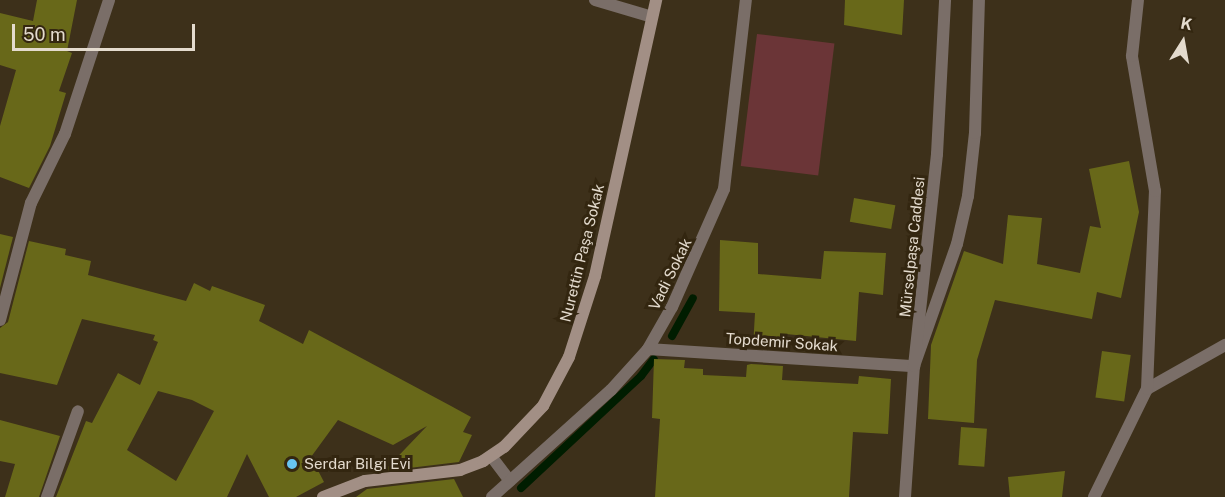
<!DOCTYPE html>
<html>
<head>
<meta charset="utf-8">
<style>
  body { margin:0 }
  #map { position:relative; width:1225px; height:497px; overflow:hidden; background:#3d301a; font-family:"Public Sans",sans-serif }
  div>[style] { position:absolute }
  .green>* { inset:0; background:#6b3537; transform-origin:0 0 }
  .stream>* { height:8px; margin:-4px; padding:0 4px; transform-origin:4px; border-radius:4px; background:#001d00 }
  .building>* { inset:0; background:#686819; transform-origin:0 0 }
  .street>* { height:12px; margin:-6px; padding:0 6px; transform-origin:6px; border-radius:6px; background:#7a6e68 }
  .secondary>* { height:12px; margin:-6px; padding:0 6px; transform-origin:6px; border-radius:6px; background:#a28f85 }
  .dots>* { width:16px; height:16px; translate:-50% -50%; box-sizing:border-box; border:3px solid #332610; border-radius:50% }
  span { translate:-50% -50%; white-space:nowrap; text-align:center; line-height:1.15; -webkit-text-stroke:6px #332610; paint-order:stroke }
  .street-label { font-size:15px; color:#e4dbce }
  .poi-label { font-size:15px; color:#e4dbce }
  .left { translate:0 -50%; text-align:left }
  .north { position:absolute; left:1153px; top:12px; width:60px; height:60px; -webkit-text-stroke:4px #332610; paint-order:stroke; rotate:11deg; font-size:16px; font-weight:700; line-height:24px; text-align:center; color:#e4dbce }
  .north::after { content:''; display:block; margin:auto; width:21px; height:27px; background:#e4dbce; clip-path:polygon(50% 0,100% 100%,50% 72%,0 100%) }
  .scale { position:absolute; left:12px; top:24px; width:183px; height:27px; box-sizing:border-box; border:3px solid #e4dbce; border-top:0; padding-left:8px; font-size:18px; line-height:21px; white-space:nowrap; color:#e4dbce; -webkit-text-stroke:4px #332610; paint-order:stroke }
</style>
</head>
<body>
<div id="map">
  <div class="green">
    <i style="left:757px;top:34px;width:78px;height:133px;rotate:7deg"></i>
  </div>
  <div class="stream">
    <i style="left:672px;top:336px;width:43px;rotate:-61.1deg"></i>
    <i style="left:521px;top:488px;width:164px;rotate:-43deg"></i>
    <i style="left:641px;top:376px;width:21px;rotate:-53deg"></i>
  </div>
  <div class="building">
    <i style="clip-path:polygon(37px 0,77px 0,67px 51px,72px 53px,59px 91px,66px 93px,50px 146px,29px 188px,0 177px,0 126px,16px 70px,0 65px,0 13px,33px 21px)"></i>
    <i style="clip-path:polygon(845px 0,904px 0,902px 35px,844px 25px)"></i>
    <i style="clip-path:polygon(1129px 161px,1139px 212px,1121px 298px,1097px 292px,1092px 319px,995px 300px,977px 360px,974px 423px,928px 419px,931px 345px,964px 251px,1003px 264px,1008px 215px,1042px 218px,1037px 264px,1080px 273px,1090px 226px,1101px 228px,1089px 169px)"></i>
    <i style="left:854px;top:198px;width:42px;height:24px;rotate:10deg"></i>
    <i style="clip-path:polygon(0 234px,13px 237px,0 288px)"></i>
    <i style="clip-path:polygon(720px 240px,758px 243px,758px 274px,821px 279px,824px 251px,886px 253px,883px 295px,859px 292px,856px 341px,786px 334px,784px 349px,753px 347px,755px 313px,719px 311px)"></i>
    <i style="clip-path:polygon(evenodd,29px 241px,66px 249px,65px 255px,91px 261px,88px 275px,186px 301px,194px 283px,210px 291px,212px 286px,265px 305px,259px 321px,303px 344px,309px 330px,451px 406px,471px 417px,463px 432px,472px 435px,459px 462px,384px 471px,427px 426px,393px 445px,338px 420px,311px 457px,324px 482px,296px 497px,269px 497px,247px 454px,227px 497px,56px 497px,86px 421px,92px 423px,118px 373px,140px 385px,158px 342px,153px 340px,155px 335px,82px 319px,57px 385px,0 373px,0 328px,8px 322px,29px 241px,158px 391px,192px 400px,214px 411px,176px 481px,127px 450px,158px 391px)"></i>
    <i style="left:1102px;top:351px;width:29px;height:47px;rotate:8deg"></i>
    <i style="clip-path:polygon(654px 359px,685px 360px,684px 368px,703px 369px,703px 375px,746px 377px,747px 365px,751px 364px,783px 366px,782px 380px,858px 384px,859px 376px,891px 379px,888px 434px,853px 432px,849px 497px,655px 497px,660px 419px,652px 418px)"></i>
    <i style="clip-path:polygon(0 420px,60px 436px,39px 497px,5px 497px,15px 464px,0 461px)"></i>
    <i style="left:961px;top:427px;width:26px;height:38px;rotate:4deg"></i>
    <i style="clip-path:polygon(1065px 471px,1062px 497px,1010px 497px,1008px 477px)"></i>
    <i style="clip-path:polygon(454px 479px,463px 497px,356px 497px,367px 489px)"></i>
  </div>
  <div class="street">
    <i style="left:595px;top:0;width:59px;rotate:16.6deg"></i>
    <i style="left:0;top:320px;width:121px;rotate:-75.2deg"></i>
    <i style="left:31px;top:203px;width:77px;rotate:-63.8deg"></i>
    <i style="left:65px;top:134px;width:141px;rotate:-71.8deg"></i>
    <i style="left:648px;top:349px;width:267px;rotate:3.7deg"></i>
    <i style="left:914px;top:366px;width:129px;rotate:-70.6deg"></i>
    <i style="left:957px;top:244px;width:49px;rotate:-77.1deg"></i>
    <i style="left:968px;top:196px;width:63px;rotate:-83.7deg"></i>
    <i style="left:975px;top:133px;width:133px;rotate:-88.3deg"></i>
    <i style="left:1147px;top:389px;width:90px;rotate:-29.4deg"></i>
    <i style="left:491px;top:456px;width:31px;rotate:53deg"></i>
    <i style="left:47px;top:497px;width:91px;rotate:-70.2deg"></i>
    <i style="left:492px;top:497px;width:160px;rotate:-42deg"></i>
    <i style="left:611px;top:390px;width:55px;rotate:-47.9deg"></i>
    <i style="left:648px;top:349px;width:48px;rotate:-60.3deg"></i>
    <i style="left:672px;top:307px;width:129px;rotate:-66.2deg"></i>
    <i style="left:724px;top:189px;width:190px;rotate:-83.4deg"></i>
    <i style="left:905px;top:497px;width:131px;rotate:-86.1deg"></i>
    <i style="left:914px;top:366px;width:213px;rotate:-83.8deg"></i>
    <i style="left:937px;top:154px;width:154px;rotate:-87deg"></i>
    <i style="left:1094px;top:497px;width:120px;rotate:-63.9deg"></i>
    <i style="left:1147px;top:389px;width:198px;rotate:-87.7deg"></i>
    <i style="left:1155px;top:191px;width:137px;rotate:-99.7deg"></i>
    <i style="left:1132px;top:56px;width:56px;rotate:-83.9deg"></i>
  </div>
  <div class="secondary">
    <i style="left:323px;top:497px;width:45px;rotate:-20.9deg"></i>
    <i style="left:365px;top:481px;width:96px;rotate:-6.6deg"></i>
    <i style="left:460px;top:470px;width:25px;rotate:-21deg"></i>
    <i style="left:483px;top:461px;width:25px;rotate:-34deg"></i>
    <i style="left:504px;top:447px;width:57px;rotate:-46.4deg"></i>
    <i style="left:543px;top:406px;width:55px;rotate:-62deg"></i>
    <i style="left:569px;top:357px;width:85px;rotate:-72.2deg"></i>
    <i style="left:595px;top:276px;width:283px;rotate:-77.5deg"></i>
  </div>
  <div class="dots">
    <i style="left:292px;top:464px;background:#68c4f0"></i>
  </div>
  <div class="street-label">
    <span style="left:912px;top:247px;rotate:-84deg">Mürselpaşa Caddesi</span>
    <span style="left:582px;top:253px;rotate:-76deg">Nurettin Paşa Sokak</span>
    <span style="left:670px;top:274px;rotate:-64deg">Vadi Sokak</span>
    <span style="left:782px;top:342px;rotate:4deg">Topdemir Sokak</span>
  </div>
  <div class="poi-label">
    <span class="left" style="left:304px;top:464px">Serdar Bilgi Evi</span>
  </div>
  <div class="north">K</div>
  <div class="scale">50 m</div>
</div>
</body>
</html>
